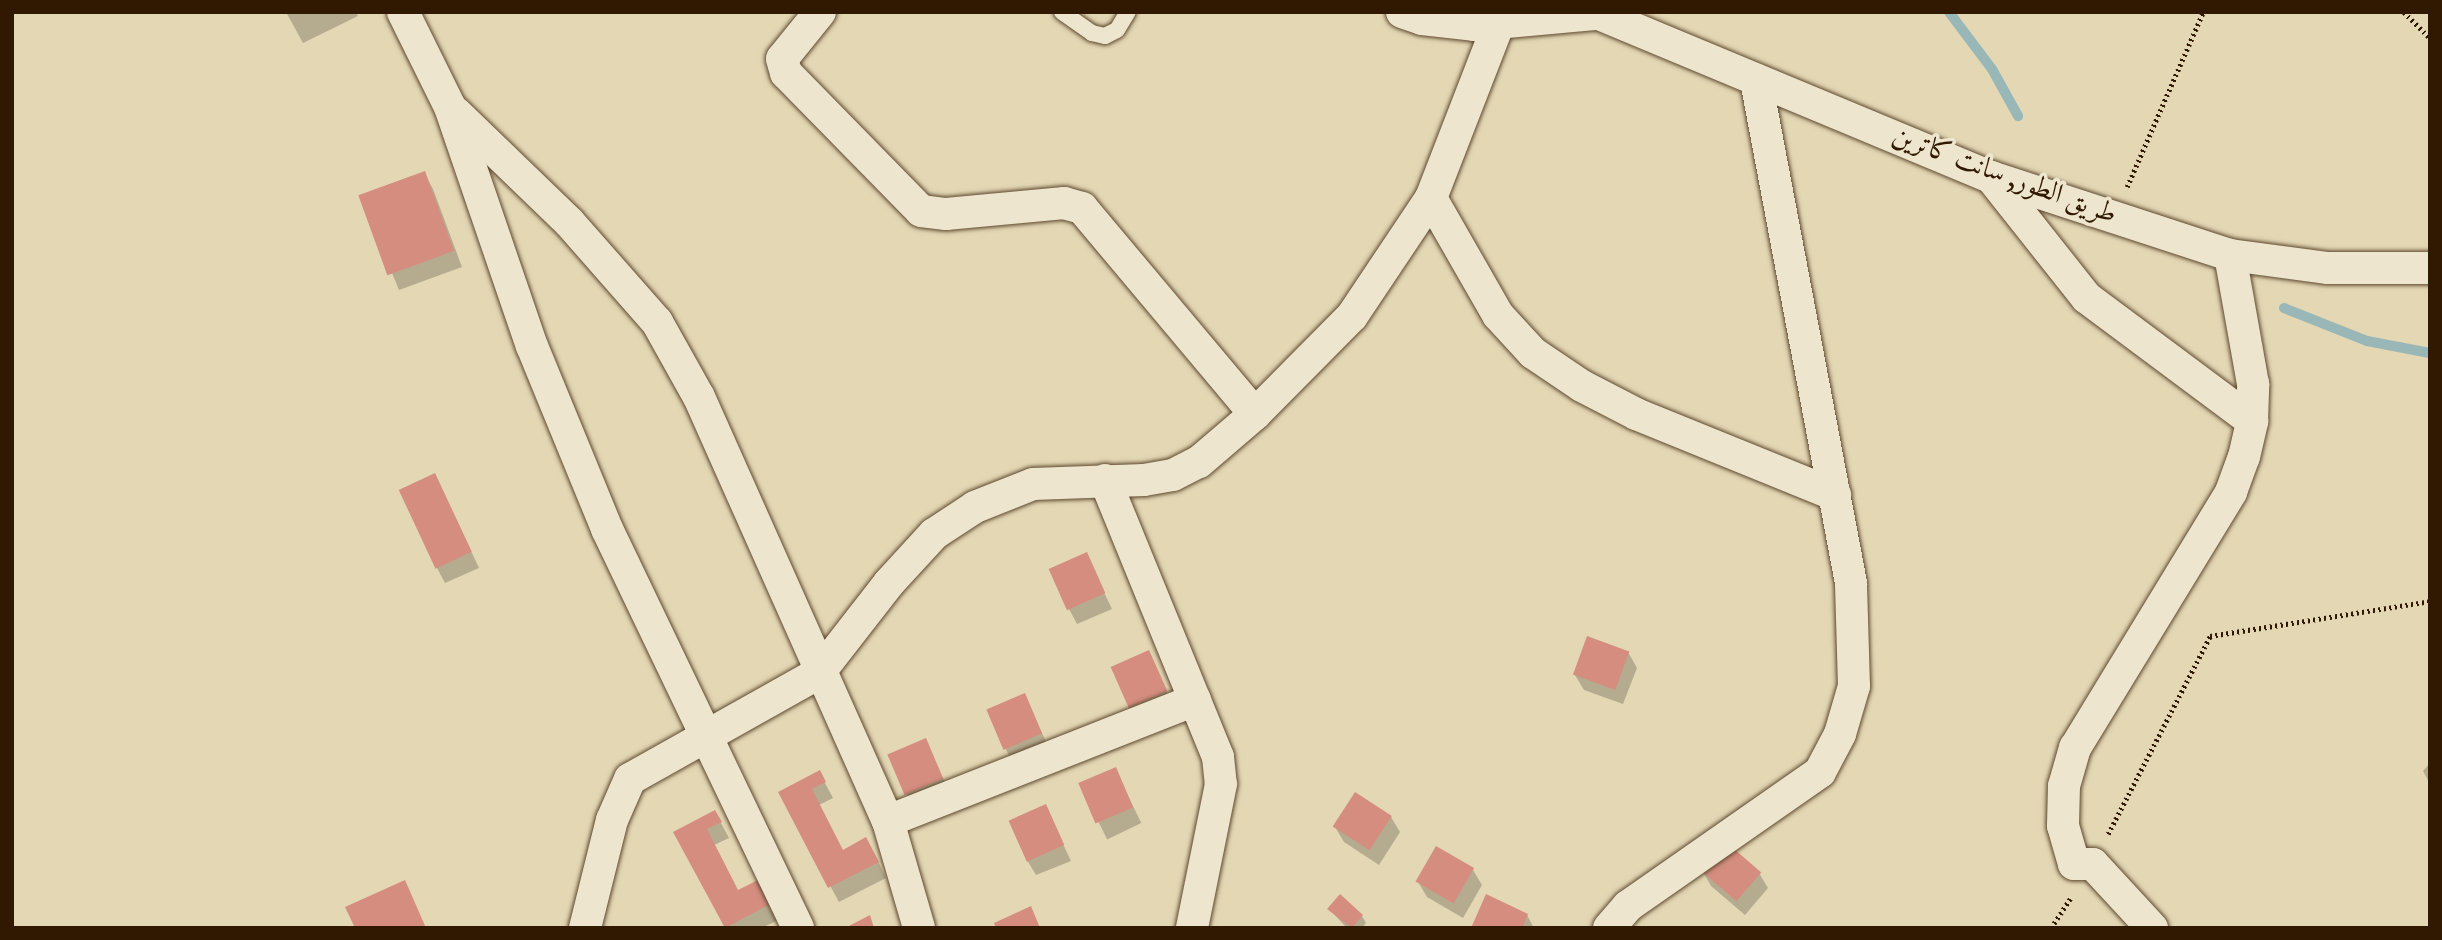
<!DOCTYPE html>
<html>
<head>
<meta charset="utf-8">
<style>
  body { margin:0 }
  #map { position:relative; width:2442px; height:940px; overflow:hidden; background:#e3d7b4; font-family:"IM FELL English",Amiri,serif }
  div>[style] { position:absolute }
  .shadow>* { inset:0; background:#0003; transform-origin:0 0 }
  .stream>* { height:10px; margin:-5px; padding:0 5px; transform-origin:5px; border-radius:5px; background:#99b7b7 }
  .building>* { inset:0; background:#d58d80; transform-origin:0 0 }
  .path>* { height:4.5px; margin-top:-2.25px; transform-origin:0; background:repeating-linear-gradient(90deg,#311901 0 2px,transparent 0 5.5px) }
  .roads { filter:drop-shadow(0 0 2px #5e482e) drop-shadow(0 0 2px #5e482e) }
  .service>* { height:16px; margin:-8px; padding:0 8px; transform-origin:8px; border-radius:8px; background:#ede5ce }
  .minor>* { height:32px; margin:-16px; padding:0 16px; transform-origin:16px; border-radius:16px; background:#ede5ce }
  span { translate:-50% -50%; white-space:nowrap; text-align:center; line-height:1.15; -webkit-text-stroke:7px #ede5ce; paint-order:stroke }
  .street-label { font-size:28px; color:#311901 }
  .frame { position:absolute; inset:0; border:14px solid #311901; pointer-events:none }
</style>
</head>
<body>
<div id="map">
  <div class="shadow">
    <i style="clip-path:polygon(286px 12px,356px 12px,358px 16px,303px 43px)"></i>
    <i style="clip-path:polygon(424px 173px,433px 189px,462px 267px,399px 290px,361px 197px)"></i>
    <i style="clip-path:polygon(443px 491px,479px 568px,445px 583px,437px 568px)"></i>
    <i style="clip-path:polygon(1086px 555px,1112px 609px,1077px 624px,1069px 609px)"></i>
    <i style="clip-path:polygon(1628px 652px,1637px 668px,1623px 704px,1584px 690px,1575px 675px)"></i>
    <i style="clip-path:polygon(1148px 653px,1174px 707px,1139px 722px,1131px 707px)"></i>
    <i style="clip-path:polygon(1024px 695px,1050px 750px,1015px 765px,1006px 750px)"></i>
    <i style="clip-path:polygon(925px 740px,951px 795px,916px 810px,907px 795px)"></i>
    <i style="clip-path:polygon(2430px 763px,2430px 784px,2423px 771px)"></i>
    <i style="left:1115px;top:769px;width:60px;height:38px;rotate:64deg"></i>
    <i style="clip-path:polygon(819px 772px,833px 798px,819px 805px,843px 852px,875px 855px,886px 878px,839px 902px,780px 793px)"></i>
    <i style="clip-path:polygon(1045px 806px,1071px 861px,1036px 875px,1027px 860px)"></i>
    <i style="clip-path:polygon(715px 812px,729px 838px,714px 845px,738px 892px,761px 880px,782px 918px,762px 928px,725px 928px,676px 832px)"></i>
    <i style="clip-path:polygon(1391px 817px,1400px 832px,1379px 865px,1344px 842px,1335px 827px)"></i>
    <i style="clip-path:polygon(1473px 870px,1482px 885px,1463px 918px,1427px 897px,1418px 882px)"></i>
    <i style="clip-path:polygon(1702px 870px,1759px 873px,1768px 888px,1745px 915px,1711px 886px)"></i>
    <i style="clip-path:polygon(1329px 909px,1362px 916px,1366px 923px,1362px 928px,1347px 928px)"></i>
    <i style="clip-path:polygon(1527px 915px,1534px 928px,1473px 928px)"></i>
  </div>
  <div class="stream">
    <i style="left:1949px;top:12px;width:71px;rotate:53deg"></i>
    <i style="left:1992px;top:69px;width:54px;rotate:61deg"></i>
    <i style="left:2284px;top:308px;width:89px;rotate:21.7deg"></i>
    <i style="left:2367px;top:341px;width:64px;rotate:10.8deg"></i>
  </div>
  <div class="building">
    <i style="left:425px;top:171px;width:85px;height:71px;rotate:70deg"></i>
    <i style="left:435px;top:473px;width:87px;height:40px;rotate:65deg"></i>
    <i style="left:1087px;top:552px;width:45px;height:42px;rotate:66deg"></i>
    <i style="left:1587px;top:636px;width:45px;height:41px;rotate:20deg"></i>
    <i style="left:1149px;top:650px;width:45px;height:42px;rotate:66deg"></i>
    <i style="left:1025px;top:693px;width:44px;height:42px;rotate:67deg"></i>
    <i style="left:926px;top:738px;width:44px;height:42px;rotate:67deg"></i>
    <i style="left:1116px;top:767px;width:44px;height:41px;rotate:67deg"></i>
    <i style="clip-path:polygon(820px 770px,826px 782px,812px 789px,843px 850px,866px 837px,879px 862px,828px 888px,778px 792px)"></i>
    <i style="left:1355px;top:792px;width:44px;height:41px;rotate:33deg"></i>
    <i style="left:1046px;top:804px;width:45px;height:41px;rotate:66deg"></i>
    <i style="clip-path:polygon(715px 810px,722px 822px,707px 829px,738px 890px,762px 878px,774px 902px,725px 928px,673px 832px)"></i>
    <i style="left:1725px;top:841px;width:48px;height:38px;rotate:41deg"></i>
    <i style="left:1436px;top:846px;width:44px;height:41px;rotate:30deg"></i>
    <i style="clip-path:polygon(405px 880px,426px 928px,355px 928px,345px 907px)"></i>
    <i style="clip-path:polygon(1340px 894px,1363px 915px,1352px 928px,1327px 909px)"></i>
    <i style="clip-path:polygon(1486px 894px,1528px 914px,1522px 928px,1471px 928px)"></i>
    <i style="clip-path:polygon(1031px 906px,1040px 928px,996px 928px,994px 923px)"></i>
    <i style="clip-path:polygon(870px 915px,874px 928px,845px 928px)"></i>
  </div>
  <div class="path">
    <i style="left:2404px;top:12px;width:37px;rotate:45deg"></i>
    <i style="left:2127px;top:187px;width:191px;rotate:-66.5deg"></i>
    <i style="left:2108px;top:834px;width:223px;rotate:-62.7deg"></i>
    <i style="left:2210px;top:636px;width:223px;rotate:-9deg"></i>
    <i style="left:2051px;top:928px;width:38px;rotate:-57deg"></i>
  </div>
  <div class="roads">
    <div class="service">
      <i style="left:1062px;top:12px;width:37px;rotate:35deg"></i>
      <i style="left:1092px;top:33px;width:13px;rotate:13deg"></i>
      <i style="left:1105px;top:36px;width:13px;rotate:-27deg"></i>
      <i style="left:1117px;top:30px;width:21px;rotate:-59deg"></i>
    </div>
    <div class="minor">
      <i style="left:403px;top:12px;width:106px;rotate:63.7deg"></i>
      <i style="left:450px;top:107px;width:253px;rotate:71.1deg"></i>
      <i style="left:532px;top:346px;width:198px;rotate:67.7deg"></i>
      <i style="left:607px;top:529px;width:442px;rotate:64.4deg"></i>
      <i style="left:820px;top:12px;width:60px;rotate:129deg"></i>
      <i style="left:782px;top:59px;width:15px;rotate:74deg"></i>
      <i style="left:786px;top:73px;width:193px;rotate:45.6deg"></i>
      <i style="left:921px;top:211px;width:25px;rotate:7deg"></i>
      <i style="left:946px;top:214px;width:119px;rotate:-5.3deg"></i>
      <i style="left:1064px;top:203px;width:19px;rotate:16deg"></i>
      <i style="left:1082px;top:208px;width:269px;rotate:50deg"></i>
      <i style="left:1402px;top:12px;width:21px;rotate:19deg"></i>
      <i style="left:1422px;top:19px;width:52px;rotate:6.6deg"></i>
      <i style="left:1474px;top:25px;width:121px;rotate:-5.2deg"></i>
      <i style="left:1594px;top:12px;width:430px;rotate:22.6deg"></i>
      <i style="left:1991px;top:177px;width:251px;rotate:18.1deg"></i>
      <i style="left:2230px;top:255px;width:99px;rotate:7.6deg"></i>
      <i style="left:2328px;top:268px;width:102px"></i>
      <i style="left:456px;top:113px;width:157px;rotate:44deg"></i>
      <i style="left:569px;top:222px;width:133px;rotate:48.7deg"></i>
      <i style="left:657px;top:322px;width:86px;rotate:60.8deg"></i>
      <i style="left:699px;top:397px;width:464px;rotate:66deg"></i>
      <i style="left:888px;top:821px;width:111px;rotate:73.8deg"></i>
      <i style="left:1991px;top:177px;width:154px;rotate:51.6deg"></i>
      <i style="left:2087px;top:298px;width:206px;rotate:36.7deg"></i>
      <i style="left:1431px;top:198px;width:135px;rotate:60.2deg"></i>
      <i style="left:1498px;top:315px;width:52px;rotate:47.4deg"></i>
      <i style="left:1533px;top:353px;width:59px;rotate:34deg"></i>
      <i style="left:1582px;top:386px;width:61px;rotate:27.4deg"></i>
      <i style="left:1636px;top:414px;width:215px;rotate:22.1deg"></i>
      <i style="left:1105px;top:480px;width:299px;rotate:67.8deg"></i>
      <i style="left:1218px;top:757px;width:27px;rotate:84deg"></i>
      <i style="left:1221px;top:784px;width:147px;rotate:101.4deg"></i>
      <i style="left:888px;top:821px;width:330px;rotate:-21.5deg"></i>
      <i style="left:585px;top:928px;width:111px;rotate:-76deg"></i>
      <i style="left:612px;top:820px;width:45px;rotate:-66.3deg"></i>
      <i style="left:630px;top:779px;width:217px;rotate:-29.3deg"></i>
      <i style="left:819px;top:673px;width:114px;rotate:-52.1deg"></i>
      <i style="left:889px;top:583px;width:67px;rotate:-47.4deg"></i>
      <i style="left:934px;top:534px;width:49px;rotate:-33.4deg"></i>
      <i style="left:975px;top:507px;width:62px;rotate:-21.6deg"></i>
      <i style="left:1033px;top:484px;width:111px;rotate:-2.1deg"></i>
      <i style="left:1144px;top:480px;width:29px;rotate:-10deg"></i>
      <i style="left:1173px;top:475px;width:29px;rotate:-27deg"></i>
      <i style="left:1199px;top:462px;width:74px;rotate:-40.6deg"></i>
      <i style="left:1255px;top:414px;width:138px;rotate:-45.3deg"></i>
      <i style="left:1352px;top:316px;width:142px;rotate:-56.2deg"></i>
      <i style="left:1431px;top:198px;width:188px;rotate:-68.8deg"></i>
      <i style="left:1499px;top:23px;width:11px;rotate:-90deg"></i>
      <i style="left:1609px;top:928px;width:29px;rotate:-49deg"></i>
      <i style="left:1628px;top:906px;width:234px;rotate:-34.9deg"></i>
      <i style="left:1820px;top:772px;width:43px;rotate:-62.2deg"></i>
      <i style="left:1840px;top:734px;width:50px;rotate:-73.7deg"></i>
      <i style="left:1854px;top:686px;width:103px;rotate:-91.7deg"></i>
      <i style="left:1851px;top:583px;width:512px;rotate:-100.7deg"></i>
      <i style="left:2152px;top:928px;width:87px;rotate:-132.7deg"></i>
      <i style="left:2093px;top:864px;width:19px;rotate:180deg"></i>
      <i style="left:2074px;top:864px;width:40px;rotate:-106deg"></i>
      <i style="left:2063px;top:826px;width:40px;rotate:-88.6deg"></i>
      <i style="left:2064px;top:786px;width:40px;rotate:-74deg"></i>
      <i style="left:2075px;top:748px;width:300px;rotate:-58.6deg"></i>
      <i style="left:2231px;top:492px;width:37px;rotate:-70deg"></i>
      <i style="left:2244px;top:457px;width:37px;rotate:-77deg"></i>
      <i style="left:2252px;top:421px;width:37px;rotate:-88deg"></i>
      <i style="left:2253px;top:384px;width:131px;rotate:-100.1deg"></i>
    </div>
  </div>
  <div class="street-label">
    <span style="left:2004px;top:176px;rotate:20deg">طريق الطور, سانت كاترين</span>
  </div>
  <div class="frame"></div>
</div>
</body>
</html>
